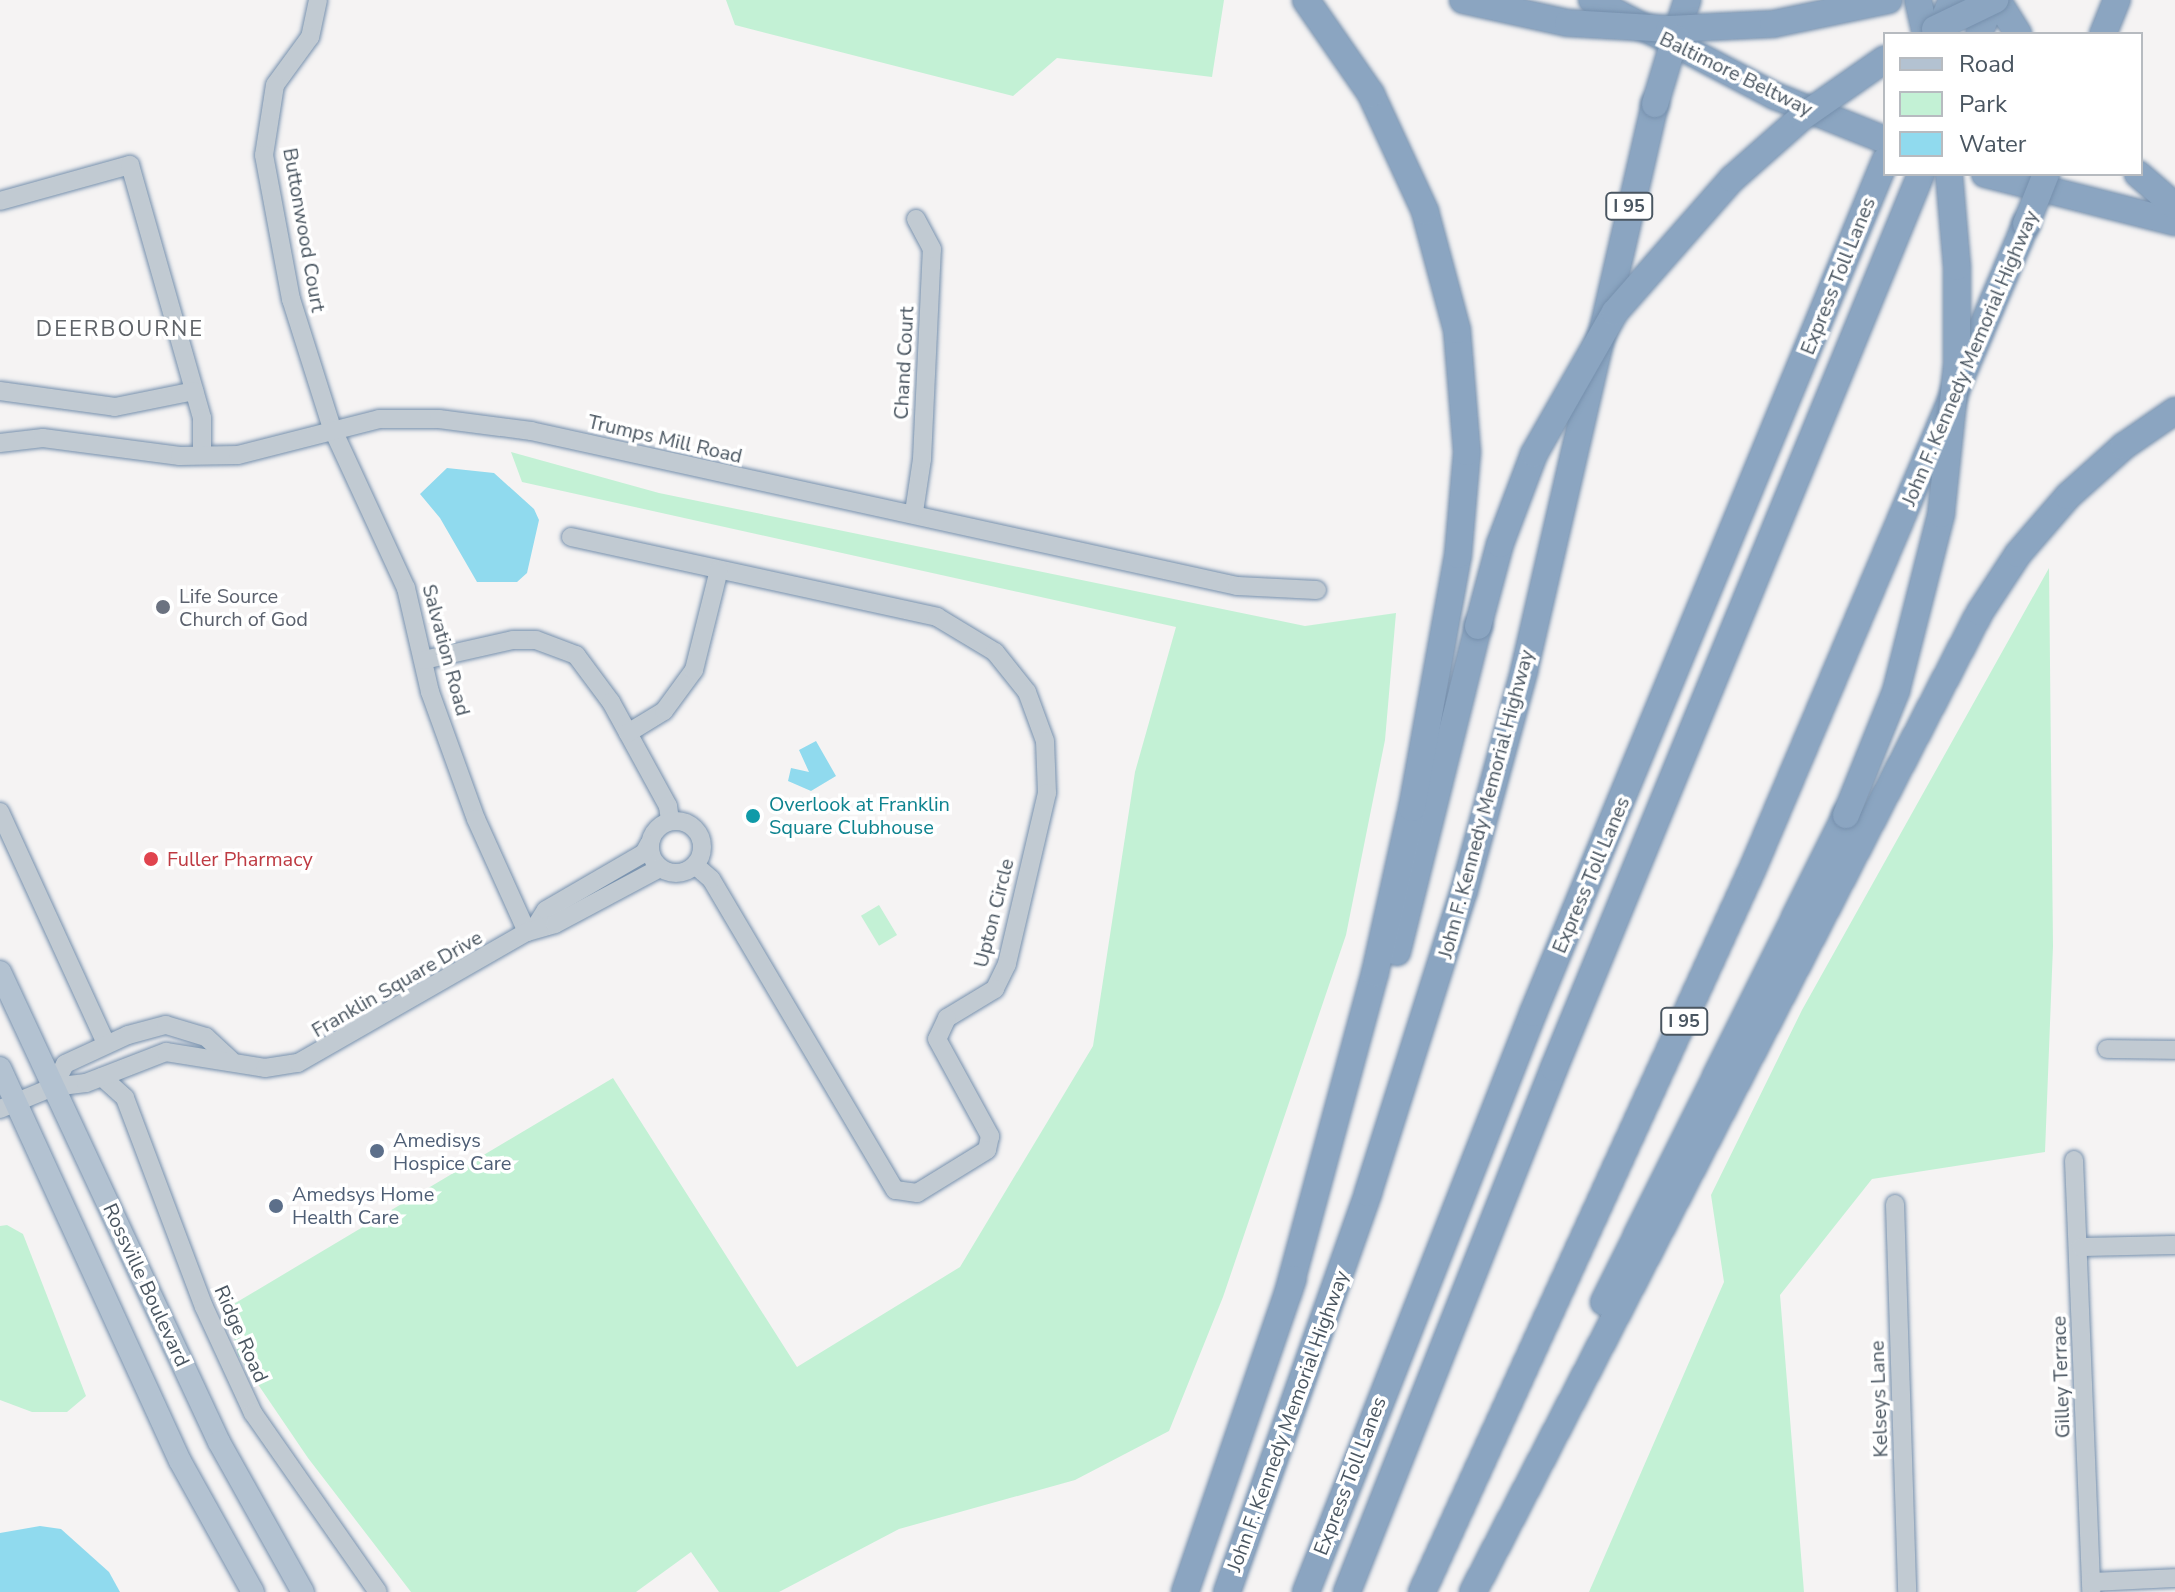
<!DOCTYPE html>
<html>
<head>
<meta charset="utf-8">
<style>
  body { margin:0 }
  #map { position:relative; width:2175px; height:1592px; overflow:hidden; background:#f5f3f3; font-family:"Nunito Sans",sans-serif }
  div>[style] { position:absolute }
  .green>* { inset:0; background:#c3f1d5; transform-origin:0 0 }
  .water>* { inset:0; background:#90daee }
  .roads { filter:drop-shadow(0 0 2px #7690ad) drop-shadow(0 0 2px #7690ad) }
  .minor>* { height:18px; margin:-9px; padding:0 9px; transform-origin:9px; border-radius:9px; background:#c1cad2 }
  .minor>.ring { margin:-9px; padding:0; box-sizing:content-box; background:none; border:18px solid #c1cad2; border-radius:50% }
  .major>* { height:22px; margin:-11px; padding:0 11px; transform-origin:11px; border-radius:11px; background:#b3c2d1 }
  .highway>* { height:26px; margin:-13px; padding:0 13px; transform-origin:13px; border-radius:13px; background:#8ba5c1 }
  .bridges { filter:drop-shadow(0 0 2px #7690ad) drop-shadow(0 0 2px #7690ad) }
  .highway-bridge>* { height:26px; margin:-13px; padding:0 13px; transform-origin:13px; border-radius:13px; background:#8ba5c1 }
  .dots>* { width:22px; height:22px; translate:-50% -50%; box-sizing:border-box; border:4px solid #fff; border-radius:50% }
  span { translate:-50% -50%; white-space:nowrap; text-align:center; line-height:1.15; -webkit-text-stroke:7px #fff; paint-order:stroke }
  .shield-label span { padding:2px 6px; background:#fff; border:2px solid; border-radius:6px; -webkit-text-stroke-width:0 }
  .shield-label { font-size:18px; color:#4a5661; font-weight:700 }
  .street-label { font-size:20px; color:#4a5661 }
  .worship-label { font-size:20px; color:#5b616d }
  .left { translate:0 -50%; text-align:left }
  .culture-label { font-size:20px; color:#0d838f }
  .health-label { font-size:20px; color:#be3a42 }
  .service-label { font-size:20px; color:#4e5e75 }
  .neighbourhood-label { font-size:22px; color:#5f6368; letter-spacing:2px }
  .legend { position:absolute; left:1883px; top:32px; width:260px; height:144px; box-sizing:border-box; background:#fff; border:2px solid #b7bbc0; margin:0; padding:10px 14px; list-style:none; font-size:24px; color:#4a5661 }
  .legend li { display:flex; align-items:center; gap:16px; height:40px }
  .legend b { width:40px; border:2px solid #b7bbc0 }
</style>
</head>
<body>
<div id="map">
  <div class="green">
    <i style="clip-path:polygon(726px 0,1224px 0,1212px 77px,1057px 58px,1013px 96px,735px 25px)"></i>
    <i style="clip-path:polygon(511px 452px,659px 493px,1305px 626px,1396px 613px,1385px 740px,1346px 935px,1223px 1297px,1169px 1431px,1075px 1480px,899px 1529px,779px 1592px,719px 1592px,691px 1552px,636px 1592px,411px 1592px,308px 1458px,238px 1355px,227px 1308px,613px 1078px,797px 1367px,960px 1267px,1093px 1046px,1135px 772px,1176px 627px,522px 482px)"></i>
    <i style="clip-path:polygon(2049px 568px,2053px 946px,2045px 1152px,1872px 1179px,1780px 1295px,1804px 1592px,1589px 1592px,1724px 1282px,1711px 1195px,1802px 1010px)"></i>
    <i style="left:879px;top:905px;width:35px;height:21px;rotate:59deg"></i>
    <i style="clip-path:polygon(7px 1225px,23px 1234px,86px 1396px,67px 1412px,32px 1412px,0 1400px,0 1226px)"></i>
  </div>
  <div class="water">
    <i style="clip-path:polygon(447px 468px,494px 473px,534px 509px,539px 520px,527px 573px,517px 582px,477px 582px,440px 518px,420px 494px)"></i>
    <i style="clip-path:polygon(816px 741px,836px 776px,811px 791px,788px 781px,791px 768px,809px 772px,799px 750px)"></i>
    <i style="clip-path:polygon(40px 1526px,61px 1529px,109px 1572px,120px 1592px,0 1592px,0 1533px)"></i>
  </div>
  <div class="roads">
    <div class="minor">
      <i style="left:318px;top:0;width:38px;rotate:102deg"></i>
      <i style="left:310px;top:37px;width:59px;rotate:126.1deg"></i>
      <i style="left:275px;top:85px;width:71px;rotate:98.9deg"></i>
      <i style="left:264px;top:155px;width:147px;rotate:79.4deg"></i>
      <i style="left:291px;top:299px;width:135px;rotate:72.4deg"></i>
      <i style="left:332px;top:428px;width:176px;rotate:65.2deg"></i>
      <i style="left:406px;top:588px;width:107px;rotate:77deg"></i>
      <i style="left:430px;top:692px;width:135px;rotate:70.1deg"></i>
      <i style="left:476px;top:819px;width:124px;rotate:65.7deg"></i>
      <i style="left:0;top:201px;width:135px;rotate:-15.5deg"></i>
      <i style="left:130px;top:165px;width:263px;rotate:74.1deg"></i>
      <i style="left:202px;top:418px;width:37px;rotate:90deg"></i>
      <i style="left:0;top:391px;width:116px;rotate:7.9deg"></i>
      <i style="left:115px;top:407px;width:81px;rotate:-11.4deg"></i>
      <i style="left:0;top:443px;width:43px;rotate:-6.6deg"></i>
      <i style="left:43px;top:438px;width:138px;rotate:7.5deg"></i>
      <i style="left:180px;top:456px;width:58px;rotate:-1deg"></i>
      <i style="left:238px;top:455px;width:146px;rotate:-14.3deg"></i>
      <i style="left:379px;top:419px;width:60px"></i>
      <i style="left:439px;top:419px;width:93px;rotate:7.4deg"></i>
      <i style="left:531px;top:431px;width:723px;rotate:12.38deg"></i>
      <i style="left:1237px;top:586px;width:80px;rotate:2.9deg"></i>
      <i style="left:914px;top:512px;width:54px;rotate:-81.4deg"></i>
      <i style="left:922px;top:459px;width:210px;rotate:-87.3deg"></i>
      <i style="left:932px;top:249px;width:34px;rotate:-118deg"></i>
      <i style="left:571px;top:537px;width:375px;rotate:12.3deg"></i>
      <i style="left:937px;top:617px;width:68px;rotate:31.1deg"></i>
      <i style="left:995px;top:652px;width:51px;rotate:51.3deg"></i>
      <i style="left:1027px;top:692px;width:52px;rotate:69.8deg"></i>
      <i style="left:1045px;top:741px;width:52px;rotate:87.8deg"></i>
      <i style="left:1047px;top:793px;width:176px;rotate:103.2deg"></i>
      <i style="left:1007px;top:964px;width:28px;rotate:116deg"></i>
      <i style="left:995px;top:989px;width:56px;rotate:148.9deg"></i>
      <i style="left:947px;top:1018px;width:23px;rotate:115deg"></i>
      <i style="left:937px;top:1039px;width:111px;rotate:61.3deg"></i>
      <i style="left:990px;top:1136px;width:14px;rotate:102deg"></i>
      <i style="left:987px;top:1150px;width:82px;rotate:148.4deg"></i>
      <i style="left:917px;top:1193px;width:22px;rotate:-172deg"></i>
      <i style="left:895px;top:1190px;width:361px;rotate:-120.6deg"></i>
      <i style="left:711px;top:879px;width:21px;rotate:-139deg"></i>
      <i style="left:424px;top:660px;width:91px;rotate:-12.7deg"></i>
      <i style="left:513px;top:640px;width:23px"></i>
      <i style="left:536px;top:640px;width:43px;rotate:20.6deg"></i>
      <i style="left:576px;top:655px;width:59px;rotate:53.3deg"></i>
      <i style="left:611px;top:702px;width:119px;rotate:61.3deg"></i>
      <i style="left:668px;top:806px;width:15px;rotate:82deg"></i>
      <i style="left:628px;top:733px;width:42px;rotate:-31.4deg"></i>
      <i style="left:664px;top:711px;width:51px;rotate:-53.8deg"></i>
      <i style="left:694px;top:670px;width:103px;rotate:-76deg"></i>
      <i style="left:0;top:812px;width:255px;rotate:65.4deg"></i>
      <i class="ring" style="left:650px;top:821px;width:34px;height:34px"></i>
      <i style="left:534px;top:929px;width:22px;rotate:-58deg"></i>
      <i style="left:546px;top:910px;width:113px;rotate:-30.2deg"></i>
      <i style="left:644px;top:853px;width:10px;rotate:-61deg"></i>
      <i style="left:2107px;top:1049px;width:68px;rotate:0.8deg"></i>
      <i style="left:102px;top:1077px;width:31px;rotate:42deg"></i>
      <i style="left:125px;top:1098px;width:223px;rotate:69.3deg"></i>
      <i style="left:204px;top:1307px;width:117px;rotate:65.2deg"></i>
      <i style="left:253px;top:1413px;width:218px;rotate:55.1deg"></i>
      <i style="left:53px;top:1087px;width:26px;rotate:-62deg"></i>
      <i style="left:65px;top:1064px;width:69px;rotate:-24.7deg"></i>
      <i style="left:128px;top:1035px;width:39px;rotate:-15deg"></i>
      <i style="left:166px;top:1025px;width:42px;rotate:16.7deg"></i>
      <i style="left:206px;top:1037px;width:34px;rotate:43deg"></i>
      <i style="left:0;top:1109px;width:57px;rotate:-22.5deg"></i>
      <i style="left:53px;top:1087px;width:33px;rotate:-7deg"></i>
      <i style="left:86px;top:1083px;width:86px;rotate:-21.2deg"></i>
      <i style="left:166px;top:1052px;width:100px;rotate:9.2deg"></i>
      <i style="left:265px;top:1068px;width:33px;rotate:-9deg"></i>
      <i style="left:298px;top:1063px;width:264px;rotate:-29.8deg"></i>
      <i style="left:527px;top:932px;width:29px;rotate:-16deg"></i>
      <i style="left:555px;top:924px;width:119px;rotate:-28.1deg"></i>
      <i style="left:2074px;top:1160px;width:432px;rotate:87.7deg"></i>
      <i style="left:1895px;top:1204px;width:388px;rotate:88.2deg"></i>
      <i style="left:2081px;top:1247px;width:94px;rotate:-1.2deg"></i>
      <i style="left:2091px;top:1582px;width:84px;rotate:-2.7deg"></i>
    </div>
    <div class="major">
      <i style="left:0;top:972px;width:519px;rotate:65.02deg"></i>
      <i style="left:219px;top:1442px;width:172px;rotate:60.8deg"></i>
      <i style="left:0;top:1068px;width:432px;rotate:65.4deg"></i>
      <i style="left:180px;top:1461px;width:150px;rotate:60.9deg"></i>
    </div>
    <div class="highway">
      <i style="left:1592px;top:0;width:207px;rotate:27.7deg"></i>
      <i style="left:1775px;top:96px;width:118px;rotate:21.8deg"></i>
      <i style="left:1918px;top:0;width:35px;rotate:77deg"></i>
      <i style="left:1997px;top:0;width:40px;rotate:58deg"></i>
      <i style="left:1938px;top:34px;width:37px;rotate:-68deg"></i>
      <i style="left:1979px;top:34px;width:37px;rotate:-68deg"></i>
      <i style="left:2103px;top:34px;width:37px;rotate:-68deg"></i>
      <i style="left:1675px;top:38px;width:40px;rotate:-72deg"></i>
      <i style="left:1985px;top:174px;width:196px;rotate:14.2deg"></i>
      <i style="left:2138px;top:174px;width:49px;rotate:40.9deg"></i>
      <i style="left:1397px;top:952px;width:336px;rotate:-76deg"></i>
      <i style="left:1288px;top:1293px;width:332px;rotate:-74.8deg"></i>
      <i style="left:1375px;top:973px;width:169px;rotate:-77.4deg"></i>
      <i style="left:1412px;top:808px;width:257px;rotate:-79.7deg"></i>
      <i style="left:1458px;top:555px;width:103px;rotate:-85deg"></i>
      <i style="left:1467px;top:452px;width:122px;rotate:-94.7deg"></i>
      <i style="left:1457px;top:330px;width:123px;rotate:-105.1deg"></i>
      <i style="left:1425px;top:211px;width:129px;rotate:-114.8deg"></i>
      <i style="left:1371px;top:94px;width:114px;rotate:-124.7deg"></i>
      <i style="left:1604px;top:1302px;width:544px;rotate:-63.58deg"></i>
      <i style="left:1185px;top:1592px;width:331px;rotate:-71deg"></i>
      <i style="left:1227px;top:1592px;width:423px;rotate:-70.5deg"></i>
      <i style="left:1368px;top:1193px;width:317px;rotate:-72.4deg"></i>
      <i style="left:1464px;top:891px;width:228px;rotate:-74.7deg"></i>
      <i style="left:1524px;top:671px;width:582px;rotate:-76.99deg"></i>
      <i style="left:1306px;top:1592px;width:622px;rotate:-68.59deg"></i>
      <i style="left:1533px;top:1013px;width:922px;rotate:-67.55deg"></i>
      <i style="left:1347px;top:1592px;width:563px;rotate:-68.44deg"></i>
      <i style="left:1554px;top:1068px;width:966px;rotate:-67.68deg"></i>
      <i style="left:1422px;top:1592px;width:794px;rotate:-65.44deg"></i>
      <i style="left:1752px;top:870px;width:702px;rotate:-67.02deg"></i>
      <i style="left:1473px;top:1592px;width:1103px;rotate:-62.65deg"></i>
      <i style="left:1980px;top:612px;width:69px;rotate:-56.8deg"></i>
      <i style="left:2018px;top:554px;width:77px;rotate:-49.2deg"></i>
      <i style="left:2068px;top:496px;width:75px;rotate:-41.8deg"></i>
      <i style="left:2124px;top:446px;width:62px;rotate:-34.5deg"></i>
    </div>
  </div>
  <div class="bridges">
    <div class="highway-bridge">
      <i style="left:1463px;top:0;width:107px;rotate:12.4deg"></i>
      <i style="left:1568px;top:23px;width:101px;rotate:3.4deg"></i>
      <i style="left:1669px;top:29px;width:104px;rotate:-2.8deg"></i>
      <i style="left:1773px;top:24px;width:118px;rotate:-11.7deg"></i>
      <i style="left:1935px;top:29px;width:67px;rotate:-25.8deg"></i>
      <i style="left:1655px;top:104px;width:69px;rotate:-73.1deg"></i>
      <i style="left:2026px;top:224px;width:54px;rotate:-68.2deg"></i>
      <i style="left:1478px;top:626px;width:85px;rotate:-75deg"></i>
      <i style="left:1500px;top:544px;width:96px;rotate:-69.3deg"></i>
      <i style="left:1534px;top:454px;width:163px;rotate:-60.3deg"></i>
      <i style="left:1615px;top:312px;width:177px;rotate:-48.7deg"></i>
      <i style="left:1732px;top:179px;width:94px;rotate:-41.5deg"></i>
      <i style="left:1802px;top:117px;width:101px;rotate:-34.9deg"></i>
      <i style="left:1846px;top:815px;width:134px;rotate:-68deg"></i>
      <i style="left:1896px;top:691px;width:183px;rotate:-75.7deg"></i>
      <i style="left:1941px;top:514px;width:151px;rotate:-83.9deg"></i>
      <i style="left:1957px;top:364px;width:97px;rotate:-90deg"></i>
      <i style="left:1957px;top:267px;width:93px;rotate:-94.9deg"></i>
    </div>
  </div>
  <div class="dots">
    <i style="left:163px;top:607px;background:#6b7280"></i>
    <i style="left:753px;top:816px;background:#0f9aa8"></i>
    <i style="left:151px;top:859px;background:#e0444e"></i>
    <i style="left:377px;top:1151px;background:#5c6f8a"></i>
    <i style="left:276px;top:1206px;background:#5c6f8a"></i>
  </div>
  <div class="shield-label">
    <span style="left:1629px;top:206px">I 95</span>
    <span style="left:1684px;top:1021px">I 95</span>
  </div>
  <div class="street-label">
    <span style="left:1736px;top:74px;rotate:26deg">Baltimore Beltway</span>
    <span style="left:304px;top:230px;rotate:80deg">Buttonwood Court</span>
    <span style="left:1838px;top:276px;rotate:-68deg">Express Toll Lanes</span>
    <span style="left:1970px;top:358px;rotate:-67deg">John F. Kennedy Memorial Highway</span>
    <span style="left:904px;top:363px;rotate:-87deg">Chand Court</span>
    <span style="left:665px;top:439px;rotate:13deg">Trumps Mill Road</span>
    <span style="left:446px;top:650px;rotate:75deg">Salvation Road</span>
    <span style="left:1486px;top:804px;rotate:-75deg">John F. Kennedy Memorial Highway</span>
    <span style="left:1591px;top:875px;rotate:-67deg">Express Toll Lanes</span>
    <span style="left:994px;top:913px;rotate:-76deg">Upton Circle</span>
    <span style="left:397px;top:984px;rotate:-30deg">Franklin Square Drive</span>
    <span style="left:146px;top:1285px;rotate:65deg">Rossville Boulevard</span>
    <span style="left:241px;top:1334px;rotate:66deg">Ridge Road</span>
    <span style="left:2061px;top:1377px;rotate:-92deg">Gilley Terrace</span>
    <span style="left:1879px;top:1399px;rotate:-92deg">Kelseys Lane</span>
    <span style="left:1288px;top:1421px;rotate:-70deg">John F. Kennedy Memorial Highway</span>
    <span style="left:1350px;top:1476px;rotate:-69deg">Express Toll Lanes</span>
  </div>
  <div class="worship-label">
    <span class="left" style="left:179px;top:608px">Life Source<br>Church of God</span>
  </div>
  <div class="culture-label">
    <span class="left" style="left:769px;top:816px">Overlook at Franklin<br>Square Clubhouse</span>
  </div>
  <div class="health-label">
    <span class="left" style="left:167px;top:859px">Fuller Pharmacy</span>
  </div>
  <div class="service-label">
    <span class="left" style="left:393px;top:1152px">Amedisys<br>Hospice Care</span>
    <span class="left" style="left:292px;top:1206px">Amedsys Home<br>Health Care</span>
  </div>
  <div class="neighbourhood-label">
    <span style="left:120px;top:330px">DEERBOURNE</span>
  </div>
  <ul class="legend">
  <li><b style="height:10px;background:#b3c2d1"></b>Road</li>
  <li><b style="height:22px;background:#c3f1d5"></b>Park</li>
  <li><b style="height:22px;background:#90daee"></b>Water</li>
  </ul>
</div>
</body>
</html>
